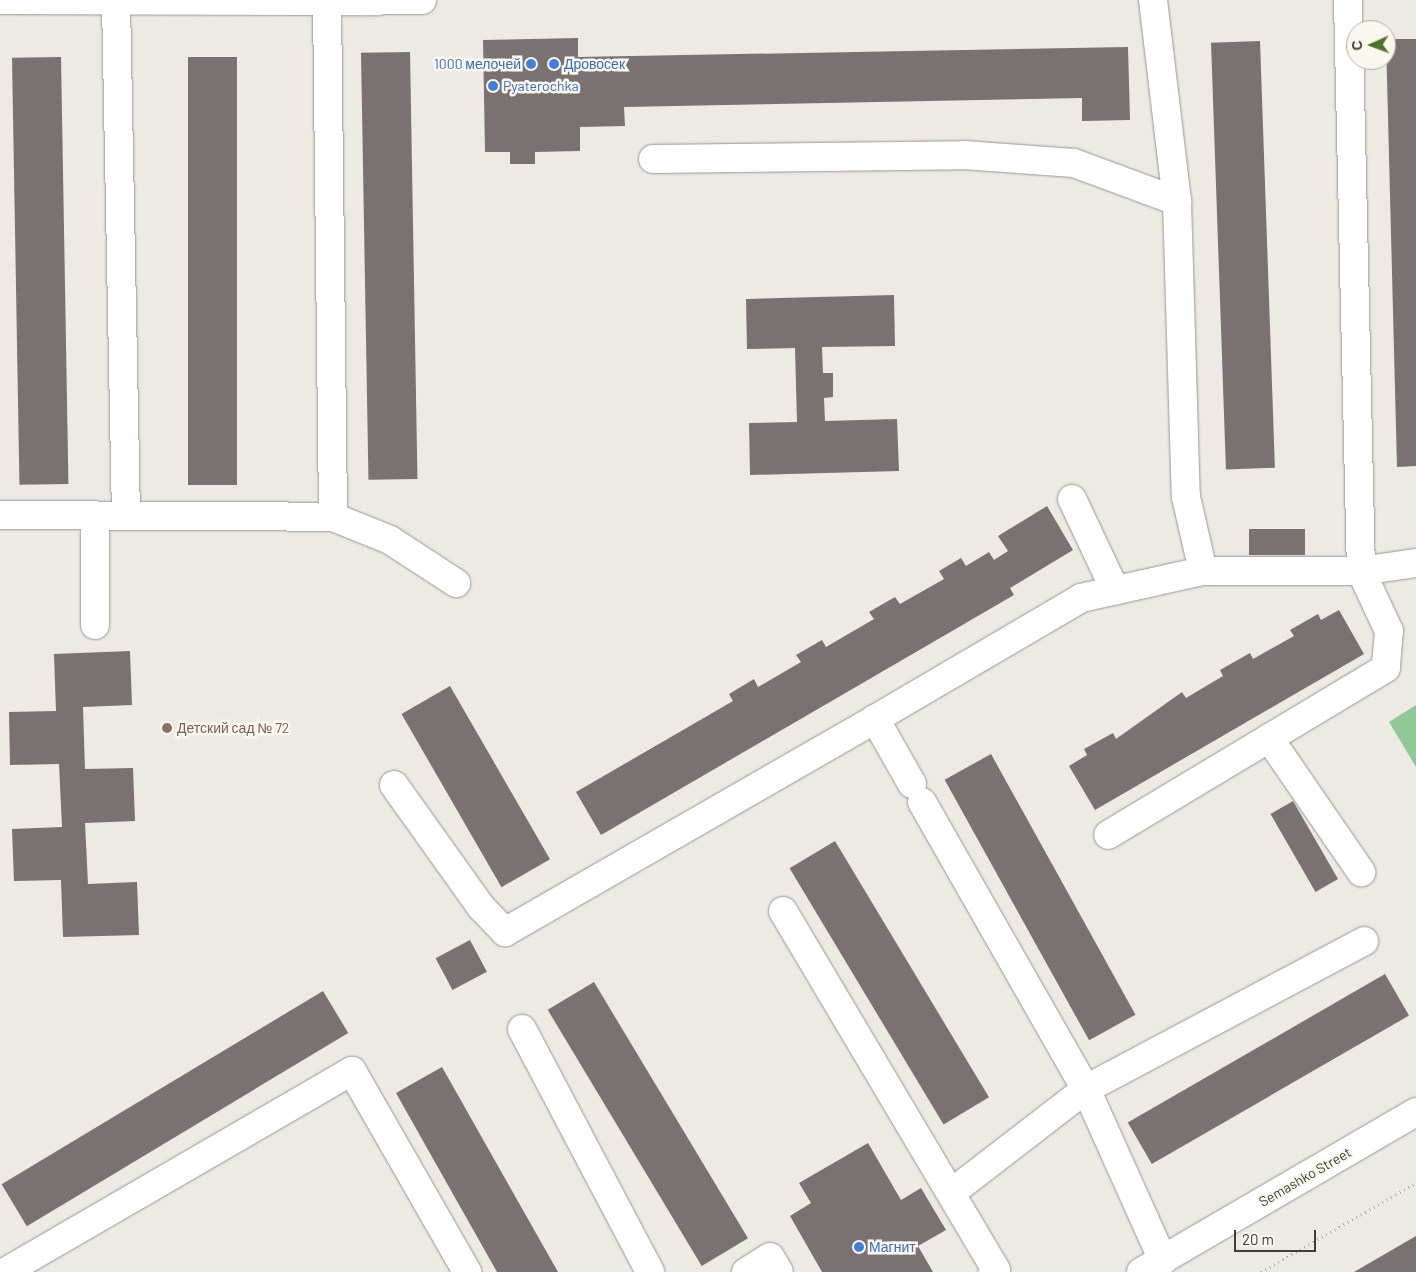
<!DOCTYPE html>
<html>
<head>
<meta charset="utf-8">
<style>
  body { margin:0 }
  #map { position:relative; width:1416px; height:1272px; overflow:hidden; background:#eceae2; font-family:Barlow,sans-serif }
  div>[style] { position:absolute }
  .green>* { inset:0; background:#91c996 }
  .building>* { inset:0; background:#7a7271; transform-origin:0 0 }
  .path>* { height:3px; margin-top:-1.5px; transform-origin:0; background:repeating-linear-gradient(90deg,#adaca5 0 1px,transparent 0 5px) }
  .roads { filter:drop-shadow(0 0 1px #999790) drop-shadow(0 0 1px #999790) }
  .minor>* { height:28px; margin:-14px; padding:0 14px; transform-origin:14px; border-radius:14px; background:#fff }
  .dots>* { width:14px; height:14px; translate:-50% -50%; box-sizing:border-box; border:2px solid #faf7ef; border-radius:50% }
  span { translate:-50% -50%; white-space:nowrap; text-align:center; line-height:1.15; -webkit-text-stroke:5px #faf7ef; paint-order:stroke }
  .shop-label { font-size:14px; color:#366cbe }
  .right { translate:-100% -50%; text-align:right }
  .left { translate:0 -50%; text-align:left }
  .education-label { font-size:14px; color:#785e54 }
  .street-label { font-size:14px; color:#3e3d3a }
  .north { position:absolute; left:1346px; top:20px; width:50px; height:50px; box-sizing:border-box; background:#faf7ef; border:1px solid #afada7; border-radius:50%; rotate:268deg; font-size:14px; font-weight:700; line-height:20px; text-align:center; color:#3e3d3a }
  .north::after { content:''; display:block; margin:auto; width:18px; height:22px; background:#4f732c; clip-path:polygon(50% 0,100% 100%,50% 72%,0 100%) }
  .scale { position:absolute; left:1234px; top:1230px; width:82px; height:22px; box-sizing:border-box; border:2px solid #3e3d3a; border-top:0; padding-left:6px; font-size:15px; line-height:18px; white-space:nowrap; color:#3e3d3a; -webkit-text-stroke:4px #faf7ef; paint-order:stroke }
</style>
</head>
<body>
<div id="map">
  <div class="green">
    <i style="clip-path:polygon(1416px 705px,1416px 767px,1389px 722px)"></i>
  </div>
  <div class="building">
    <i style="clip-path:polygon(578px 38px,578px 57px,1128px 47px,1130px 120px,1082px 121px,1082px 98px,624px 107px,625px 126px,580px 127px,580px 151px,535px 152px,535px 164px,510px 164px,510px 152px,485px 152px,483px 40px)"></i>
    <i style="clip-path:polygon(1386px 39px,1416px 39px,1416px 466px,1397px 467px)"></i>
    <i style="left:1260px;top:41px;width:427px;height:49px;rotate:88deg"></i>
    <i style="left:410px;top:52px;width:427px;height:49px;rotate:89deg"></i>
    <i style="left:61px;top:57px;width:427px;height:49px;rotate:89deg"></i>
    <i style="left:188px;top:57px;width:49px;height:428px"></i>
    <i style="clip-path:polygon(894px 295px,895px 346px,822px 347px,823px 373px,833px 373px,833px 397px,824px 398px,825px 421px,897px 419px,899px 471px,750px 475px,749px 423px,797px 422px,795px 348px,747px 349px,746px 299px)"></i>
    <i style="clip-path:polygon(1047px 506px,1073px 550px,1010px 588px,1014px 595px,601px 835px,576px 792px,733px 701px,729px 694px,754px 679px,758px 687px,801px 662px,796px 655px,822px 640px,826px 647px,874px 619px,869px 612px,895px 597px,900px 604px,944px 579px,939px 571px,961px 558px,966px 566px,989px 552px,994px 560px,1008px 551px,998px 536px)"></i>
    <i style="left:1249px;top:529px;width:56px;height:26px"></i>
    <i style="clip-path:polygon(1339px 610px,1364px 654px,1095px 810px,1069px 766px,1087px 755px,1084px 749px,1113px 733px,1116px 739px,1182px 692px,1186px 698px,1223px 676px,1220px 670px,1250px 653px,1253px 659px,1294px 636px,1290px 630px,1318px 614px,1321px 620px)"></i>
    <i style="clip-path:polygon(130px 651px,132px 705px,83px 707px,85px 769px,133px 768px,135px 821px,85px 823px,88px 884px,137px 882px,139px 935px,63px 937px,61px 880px,14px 881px,12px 829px,62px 827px,59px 764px,10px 765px,9px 712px,56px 711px,54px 654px)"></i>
    <i style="left:450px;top:686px;width:200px;height:56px;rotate:60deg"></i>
    <i style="left:991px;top:754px;width:298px;height:53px;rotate:61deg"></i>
    <i style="left:1293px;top:801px;width:90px;height:26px;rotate:60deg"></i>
    <i style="left:835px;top:841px;width:299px;height:53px;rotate:59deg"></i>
    <i style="left:470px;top:940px;width:36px;height:39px;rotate:62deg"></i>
    <i style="left:1385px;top:974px;width:48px;height:297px;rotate:60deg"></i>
    <i style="left:594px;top:982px;width:299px;height:54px;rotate:59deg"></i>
    <i style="left:323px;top:991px;width:49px;height:375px;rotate:59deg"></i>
    <i style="clip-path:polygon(442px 1067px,558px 1272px,497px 1272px,449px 1187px,396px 1093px)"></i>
    <i style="clip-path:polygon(868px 1143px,901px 1200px,921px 1188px,946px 1230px,918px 1246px,933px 1272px,822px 1272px,790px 1216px,811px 1203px,799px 1183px)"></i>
    <i style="clip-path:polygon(1416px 1236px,1416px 1272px,1354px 1272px)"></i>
  </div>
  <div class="path">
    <i style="left:1261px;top:1272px;width:179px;rotate:-29.9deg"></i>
  </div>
  <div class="roads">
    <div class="minor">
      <i style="left:0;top:0;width:378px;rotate:0.2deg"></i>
      <i style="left:378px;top:0;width:44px"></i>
      <i style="left:1153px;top:0;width:202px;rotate:83.2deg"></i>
      <i style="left:1348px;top:0;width:571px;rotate:88.7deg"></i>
      <i style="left:1361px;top:571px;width:56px;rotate:-8.3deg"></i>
      <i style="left:116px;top:1px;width:515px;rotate:88.89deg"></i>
      <i style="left:327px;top:1px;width:516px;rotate:89.33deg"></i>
      <i style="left:333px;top:517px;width:61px;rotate:22deg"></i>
      <i style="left:390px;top:540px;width:79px;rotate:33.1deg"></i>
      <i style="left:653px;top:159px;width:311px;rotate:-0.7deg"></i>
      <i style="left:964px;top:155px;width:110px;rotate:4.2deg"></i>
      <i style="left:1074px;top:163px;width:110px;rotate:20.3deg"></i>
      <i style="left:1177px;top:201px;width:296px;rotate:88.3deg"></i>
      <i style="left:1186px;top:497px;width:76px;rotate:77.1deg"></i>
      <i style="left:1072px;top:499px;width:101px;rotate:64.7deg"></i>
      <i style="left:0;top:515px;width:333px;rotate:0.3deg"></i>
      <i style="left:95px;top:516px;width:109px;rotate:90deg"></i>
      <i style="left:1269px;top:738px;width:163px;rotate:55.5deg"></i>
      <i style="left:912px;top:784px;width:75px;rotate:-119.6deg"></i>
      <i style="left:875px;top:719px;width:239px;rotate:-30.4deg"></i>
      <i style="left:1081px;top:598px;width:125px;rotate:-12.5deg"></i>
      <i style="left:1203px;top:571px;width:158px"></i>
      <i style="left:1361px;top:571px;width:66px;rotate:65deg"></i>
      <i style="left:1389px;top:631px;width:37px;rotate:95deg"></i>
      <i style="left:1386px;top:668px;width:324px;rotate:149deg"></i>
      <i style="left:394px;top:785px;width:150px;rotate:54.5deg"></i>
      <i style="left:481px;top:907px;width:35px;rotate:46deg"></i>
      <i style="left:505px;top:932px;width:427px;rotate:-29.9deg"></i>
      <i style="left:922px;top:802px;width:331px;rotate:60.3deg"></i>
      <i style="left:1086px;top:1089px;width:188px;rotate:65.8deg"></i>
      <i style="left:783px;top:911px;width:417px;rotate:59.3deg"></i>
      <i style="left:996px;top:1270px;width:4px;rotate:146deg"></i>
      <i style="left:522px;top:1029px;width:275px;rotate:62.2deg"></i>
      <i style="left:951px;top:1193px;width:170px;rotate:-37.6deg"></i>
      <i style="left:1086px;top:1089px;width:315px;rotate:-28deg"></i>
      <i style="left:5px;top:1272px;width:401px;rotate:-30.1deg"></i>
      <i style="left:352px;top:1071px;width:232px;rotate:60.2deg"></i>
      <i style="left:746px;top:1272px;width:28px;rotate:-32deg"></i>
      <i style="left:770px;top:1257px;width:17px;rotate:59deg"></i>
      <i style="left:1141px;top:1272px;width:318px;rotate:-30.2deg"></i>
    </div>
  </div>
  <div class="dots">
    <i style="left:531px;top:64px;background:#3f7fe0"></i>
    <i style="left:554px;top:64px;background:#3f7fe0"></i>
    <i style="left:493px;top:86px;background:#3f7fe0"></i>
    <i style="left:167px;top:728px;background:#8d6e63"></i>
    <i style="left:859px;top:1247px;background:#3f7fe0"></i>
  </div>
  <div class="shop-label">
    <span class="right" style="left:521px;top:64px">1000 мелочей</span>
    <span class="left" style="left:564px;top:64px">Дровосек</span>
    <span class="left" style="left:503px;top:86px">Pyaterochka</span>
    <span class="left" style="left:869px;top:1247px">Магнит</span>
  </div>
  <div class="education-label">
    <span class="left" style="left:177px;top:728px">Детский сад № 72</span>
  </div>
  <div class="street-label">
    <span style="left:1305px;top:1177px;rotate:-30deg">Semashko Street</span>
  </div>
  <div class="north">С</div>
  <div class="scale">20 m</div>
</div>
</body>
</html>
